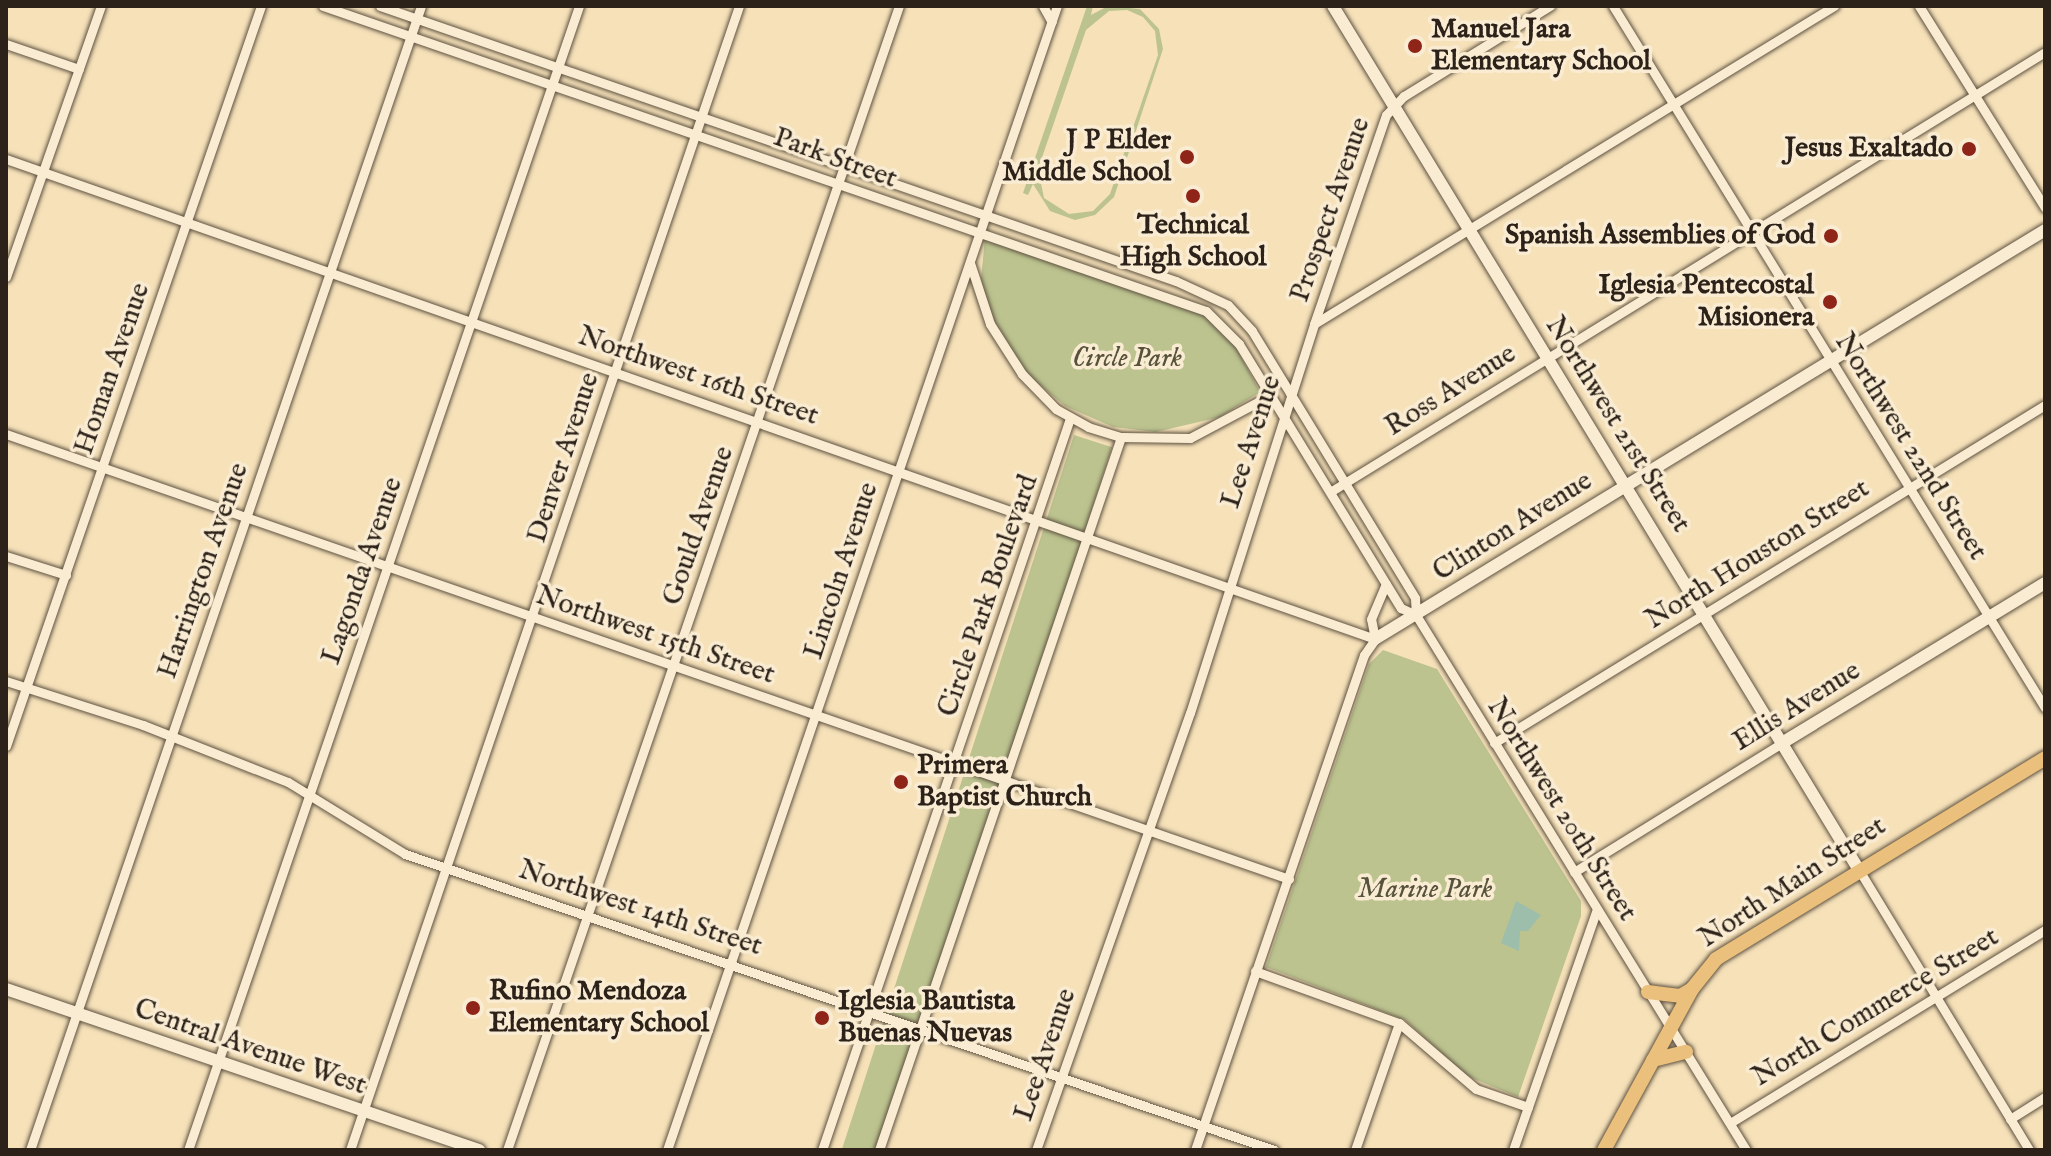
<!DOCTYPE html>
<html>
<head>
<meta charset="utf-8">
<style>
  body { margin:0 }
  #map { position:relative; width:2051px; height:1156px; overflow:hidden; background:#f6e1b9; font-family:"IM FELL English",serif }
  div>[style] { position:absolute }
  .green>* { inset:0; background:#bcc38f; transform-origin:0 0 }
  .water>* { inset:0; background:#9dbeab }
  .roads { filter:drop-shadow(0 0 2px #5e5241) drop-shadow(0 0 2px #5e5241) }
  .street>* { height:9px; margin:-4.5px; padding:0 4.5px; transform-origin:4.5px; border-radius:4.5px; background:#f9ecd2 }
  .secondary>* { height:12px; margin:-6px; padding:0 6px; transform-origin:6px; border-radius:6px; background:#f9ecd2 }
  .primary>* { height:14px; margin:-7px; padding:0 7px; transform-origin:7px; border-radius:7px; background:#ebc07c }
  .dots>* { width:22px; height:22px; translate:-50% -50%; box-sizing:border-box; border:4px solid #f9ecd2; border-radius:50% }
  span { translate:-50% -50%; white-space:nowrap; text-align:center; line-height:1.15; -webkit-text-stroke:7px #f9ecd2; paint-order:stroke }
  .poi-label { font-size:28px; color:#2c2219; font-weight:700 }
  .left { translate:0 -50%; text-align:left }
  .right { translate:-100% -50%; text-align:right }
  .street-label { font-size:28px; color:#2c2219 }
  .park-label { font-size:28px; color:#57523c; font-style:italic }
  .frame { position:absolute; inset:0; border:8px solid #2c2219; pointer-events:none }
</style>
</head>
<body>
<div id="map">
  <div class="green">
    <i style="clip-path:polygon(evenodd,1087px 6px,1093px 6px,1091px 15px,1108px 6px,1140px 9px,1159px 29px,1163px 49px,1114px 197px,1095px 215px,1075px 220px,1050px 211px,1033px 184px,1028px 195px,1023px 193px,1087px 6px,1109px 11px,1127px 10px,1143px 17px,1155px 31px,1158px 55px,1110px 194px,1093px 211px,1069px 214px,1044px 198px,1038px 169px,1086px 30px,1109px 11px)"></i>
    <i style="clip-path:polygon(985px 238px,1205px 315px,1232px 340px,1260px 392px,1220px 417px,1156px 432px,1113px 427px,1065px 406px,1028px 375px,992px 317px,981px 279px)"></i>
    <i style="left:1074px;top:435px;width:40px;height:756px;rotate:18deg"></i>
    <i style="clip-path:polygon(1383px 650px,1437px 669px,1581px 901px,1581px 916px,1518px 1097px,1467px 1076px,1405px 1020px,1266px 967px,1369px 664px)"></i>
  </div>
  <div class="water">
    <i style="clip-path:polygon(1516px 901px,1541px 915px,1528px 931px,1520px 931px,1519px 951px,1501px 943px)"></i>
  </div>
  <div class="roads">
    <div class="street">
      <i style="left:323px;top:6px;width:934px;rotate:19.06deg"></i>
      <i style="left:1206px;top:311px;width:47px;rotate:45deg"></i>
      <i style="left:1239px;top:344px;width:310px;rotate:58.5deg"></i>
      <i style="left:1401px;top:608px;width:17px;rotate:25deg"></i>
      <i style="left:380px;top:6px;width:842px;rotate:19.06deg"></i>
      <i style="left:1176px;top:281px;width:57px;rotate:24.8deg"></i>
      <i style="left:1228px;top:305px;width:35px;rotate:47deg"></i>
      <i style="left:1252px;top:331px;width:73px;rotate:58.5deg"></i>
      <i style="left:1290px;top:393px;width:240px;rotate:58.6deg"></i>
      <i style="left:1415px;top:598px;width:17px;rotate:87deg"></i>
      <i style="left:1416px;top:615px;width:629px;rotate:58.33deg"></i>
      <i style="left:1043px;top:6px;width:18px;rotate:61deg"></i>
      <i style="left:1613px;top:6px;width:824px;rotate:58.39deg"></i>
      <i style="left:1919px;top:6px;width:238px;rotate:58deg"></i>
      <i style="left:6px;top:44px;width:77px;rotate:18.9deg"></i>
      <i style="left:6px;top:159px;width:1451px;rotate:19.32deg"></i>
      <i style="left:970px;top:263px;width:64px;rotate:71.8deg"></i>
      <i style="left:990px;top:324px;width:59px;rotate:57.4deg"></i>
      <i style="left:1022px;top:374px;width:49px;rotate:45.8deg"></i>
      <i style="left:1056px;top:409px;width:37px;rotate:29deg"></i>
      <i style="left:1088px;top:427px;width:34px;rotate:17deg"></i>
      <i style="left:1121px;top:437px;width:69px;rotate:0.8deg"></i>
      <i style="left:1190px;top:438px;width:92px;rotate:-28deg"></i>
      <i style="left:6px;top:277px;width:287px;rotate:-70.7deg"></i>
      <i style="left:1314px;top:324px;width:221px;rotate:-71deg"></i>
      <i style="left:1386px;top:115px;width:26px;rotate:-47deg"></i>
      <i style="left:1404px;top:96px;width:172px;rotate:-31.7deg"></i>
      <i style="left:6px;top:434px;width:1358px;rotate:19.13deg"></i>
      <i style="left:1330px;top:492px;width:840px;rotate:-31.61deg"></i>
      <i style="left:6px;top:556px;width:63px;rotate:17.6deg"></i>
      <i style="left:1375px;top:639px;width:20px;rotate:-101deg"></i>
      <i style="left:1371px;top:619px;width:38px;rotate:-67deg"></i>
      <i style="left:6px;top:681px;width:144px;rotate:17.8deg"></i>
      <i style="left:143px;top:725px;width:156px;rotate:21.5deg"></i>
      <i style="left:288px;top:782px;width:137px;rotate:31.6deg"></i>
      <i style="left:405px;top:854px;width:918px;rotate:18.81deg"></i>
      <i style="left:1494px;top:743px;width:646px;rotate:-31.53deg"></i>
      <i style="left:6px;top:746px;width:783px;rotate:-70.99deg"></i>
      <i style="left:1859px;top:870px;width:328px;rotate:58.7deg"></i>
      <i style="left:1574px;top:872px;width:245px;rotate:-31.8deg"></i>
      <i style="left:1255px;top:971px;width:153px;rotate:19.9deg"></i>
      <i style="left:1399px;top:1023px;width:101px;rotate:40.6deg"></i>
      <i style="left:1476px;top:1089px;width:55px;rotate:19.1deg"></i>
      <i style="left:2010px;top:1119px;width:41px;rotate:-32.2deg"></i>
      <i style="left:1730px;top:1123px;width:369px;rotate:-31.5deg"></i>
      <i style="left:30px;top:1150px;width:1209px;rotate:-71.13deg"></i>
      <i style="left:188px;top:1150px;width:1209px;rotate:-71.13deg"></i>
      <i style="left:350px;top:1150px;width:1208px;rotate:-71.22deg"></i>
      <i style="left:507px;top:1150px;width:1209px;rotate:-71.09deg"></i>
      <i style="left:667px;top:1150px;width:1209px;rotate:-71.18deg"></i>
      <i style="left:822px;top:1150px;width:773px;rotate:-71.28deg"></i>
      <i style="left:879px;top:1150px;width:753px;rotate:-71.25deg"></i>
      <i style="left:1036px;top:1150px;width:463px;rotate:-70.6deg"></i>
      <i style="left:1190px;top:713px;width:408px;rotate:-72.3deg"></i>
      <i style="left:1314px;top:324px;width:610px;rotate:-31.45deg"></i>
      <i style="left:1195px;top:1150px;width:523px;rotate:-71.15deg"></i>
      <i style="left:1364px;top:655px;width:19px;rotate:-55deg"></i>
      <i style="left:1355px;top:1150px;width:134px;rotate:-70.9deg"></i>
      <i style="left:1513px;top:1150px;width:255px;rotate:-70.8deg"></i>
    </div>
    <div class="secondary">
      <i style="left:1333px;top:6px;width:1012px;rotate:58.67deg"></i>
      <i style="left:1375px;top:639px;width:785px;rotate:-31.4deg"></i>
      <i style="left:1782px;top:743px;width:308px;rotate:-31.3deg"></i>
      <i style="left:6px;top:989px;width:500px;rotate:18.8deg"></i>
    </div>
    <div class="primary">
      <i style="left:1648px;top:992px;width:32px;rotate:7deg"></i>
      <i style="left:1680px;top:996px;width:14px;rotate:-30deg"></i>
      <i style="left:1653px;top:1060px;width:34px;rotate:-14deg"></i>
      <i style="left:1604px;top:1150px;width:183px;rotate:-61.3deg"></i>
      <i style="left:1692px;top:989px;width:38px;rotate:-51deg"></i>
      <i style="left:1716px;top:959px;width:386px;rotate:-31.4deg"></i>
    </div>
  </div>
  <div class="dots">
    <i style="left:1415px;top:46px;background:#8f2418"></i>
    <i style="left:1969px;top:149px;background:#8f2418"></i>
    <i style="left:1187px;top:157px;background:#8f2418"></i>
    <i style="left:1193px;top:196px;background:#8f2418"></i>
    <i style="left:1831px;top:236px;background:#8f2418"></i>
    <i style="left:1830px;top:302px;background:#8f2418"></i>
    <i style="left:901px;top:782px;background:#8f2418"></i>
    <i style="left:473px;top:1008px;background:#8f2418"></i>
    <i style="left:822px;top:1018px;background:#8f2418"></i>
  </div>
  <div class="poi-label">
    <span class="left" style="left:1431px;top:46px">Manuel Jara<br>Elementary School</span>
    <span class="right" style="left:1171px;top:157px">J P Elder<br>Middle School</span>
    <span class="right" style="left:1953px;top:149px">Jesus Exaltado</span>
    <span style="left:1193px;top:242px">Technical<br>High School</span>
    <span class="right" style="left:1815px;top:236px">Spanish Assemblies of God</span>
    <span class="right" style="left:1814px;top:302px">Iglesia Pentecostal<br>Misionera</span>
    <span class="left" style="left:917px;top:782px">Primera<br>Baptist Church</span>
    <span class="left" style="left:489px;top:1008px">Rufino Mendoza<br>Elementary School</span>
    <span class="left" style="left:838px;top:1018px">Iglesia Bautista<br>Buenas Nuevas</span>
  </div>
  <div class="street-label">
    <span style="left:835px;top:159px;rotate:20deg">Park Street</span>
    <span style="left:1331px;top:210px;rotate:-71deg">Prospect Avenue</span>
    <span style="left:113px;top:369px;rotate:-71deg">Homan Avenue</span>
    <span style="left:698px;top:377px;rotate:19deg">Northwest 16th Street</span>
    <span style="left:1451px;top:391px;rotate:-32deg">Ross Avenue</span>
    <span style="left:1617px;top:425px;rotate:58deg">Northwest 21st Street</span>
    <span style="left:1252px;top:442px;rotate:-72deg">Lee Avenue</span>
    <span style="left:1910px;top:447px;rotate:58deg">Northwest 22nd Street</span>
    <span style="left:564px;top:458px;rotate:-72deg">Denver Avenue</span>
    <span style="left:699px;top:526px;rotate:-71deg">Gould Avenue</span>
    <span style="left:1513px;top:527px;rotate:-32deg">Clinton Avenue</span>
    <span style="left:1758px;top:555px;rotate:-32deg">North Houston Street</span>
    <span style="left:204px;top:571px;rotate:-71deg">Harrington Avenue</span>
    <span style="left:363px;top:571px;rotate:-71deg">Lagonda Avenue</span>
    <span style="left:842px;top:571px;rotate:-72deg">Lincoln Avenue</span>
    <span style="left:989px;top:596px;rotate:-71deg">Circle Park Boulevard</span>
    <span style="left:655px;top:636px;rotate:19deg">Northwest 15th Street</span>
    <span style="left:1797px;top:707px;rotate:-32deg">Ellis Avenue</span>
    <span style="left:1561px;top:810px;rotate:58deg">Northwest 20th Street</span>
    <span style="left:1793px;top:883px;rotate:-33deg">North Main Street</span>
    <span style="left:640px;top:909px;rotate:18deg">Northwest 14th Street</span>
    <span style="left:1876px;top:1008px;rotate:-31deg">North Commerce Street</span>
    <span style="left:250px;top:1048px;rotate:19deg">Central Avenue West</span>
    <span style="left:1046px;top:1055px;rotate:-71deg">Lee Avenue</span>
  </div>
  <div class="park-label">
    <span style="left:1127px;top:359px">Circle Park</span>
    <span style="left:1425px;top:890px">Marine Park</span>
  </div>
  <div class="frame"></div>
</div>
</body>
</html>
